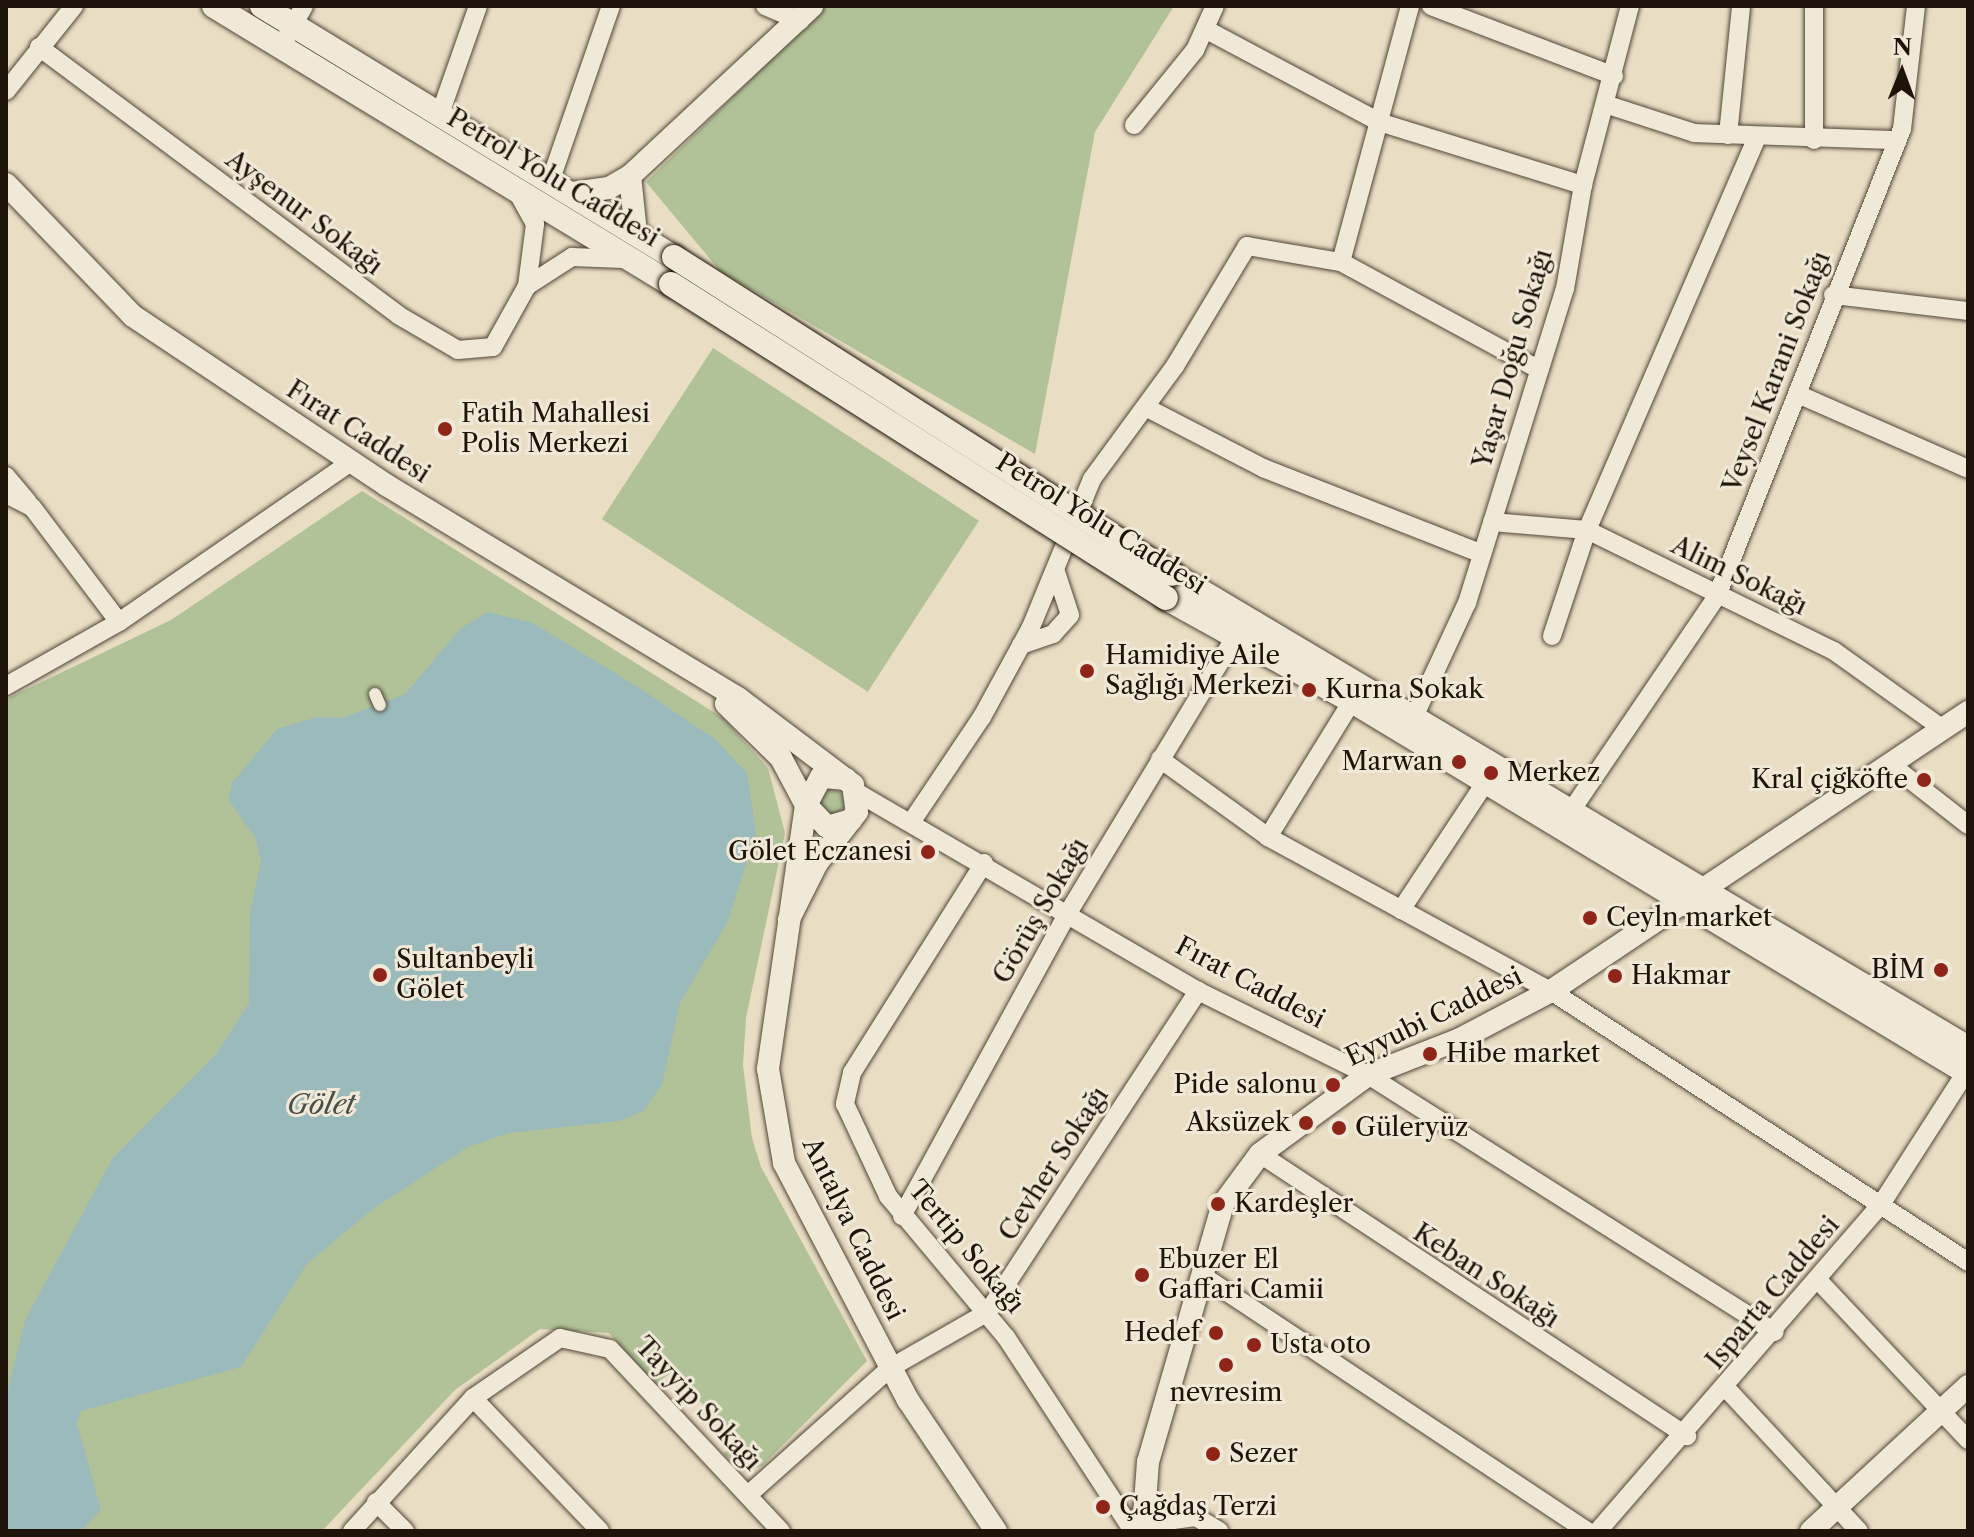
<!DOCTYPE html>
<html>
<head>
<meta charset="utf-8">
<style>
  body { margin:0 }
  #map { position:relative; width:1974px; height:1537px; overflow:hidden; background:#e9ddc3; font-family:"Libre Caslon Text",serif }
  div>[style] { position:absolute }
  .green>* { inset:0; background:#b1c298; transform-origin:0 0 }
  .round { border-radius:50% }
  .water>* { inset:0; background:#9ababc }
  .roads { filter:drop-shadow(0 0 2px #514638) drop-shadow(0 0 2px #514638) }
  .pedestrian>* { height:12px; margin:-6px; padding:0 6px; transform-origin:6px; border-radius:6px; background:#f1e9d8 }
  .minor>* { height:18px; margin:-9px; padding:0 9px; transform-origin:9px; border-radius:9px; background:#f1e9d8 }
  .tertiary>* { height:22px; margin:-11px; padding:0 11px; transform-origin:11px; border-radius:11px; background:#f1e9d8 }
  .secondary>* { height:24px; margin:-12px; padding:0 12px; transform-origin:12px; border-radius:12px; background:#f1e9d8 }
  .bridges { filter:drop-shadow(0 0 2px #1e140a) drop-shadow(0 0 2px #1e140a) }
  .secondary-bridge>* { height:24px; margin:-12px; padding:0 12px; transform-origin:12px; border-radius:12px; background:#f1e9d8 }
  .dots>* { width:22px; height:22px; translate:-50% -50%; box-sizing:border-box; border:4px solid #f1e9d8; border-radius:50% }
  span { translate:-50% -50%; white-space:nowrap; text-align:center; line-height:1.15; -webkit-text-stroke:6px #f1e9d8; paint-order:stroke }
  .street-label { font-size:26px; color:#1e140a }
  .poi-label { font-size:26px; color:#1e140a }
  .left { translate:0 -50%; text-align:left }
  .right { translate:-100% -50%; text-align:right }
  .water-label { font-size:28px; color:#494e48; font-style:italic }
  .frame { position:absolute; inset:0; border:8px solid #1e140a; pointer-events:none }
  .north { position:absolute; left:1862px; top:32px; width:80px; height:80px; -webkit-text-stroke:6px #f1e9d8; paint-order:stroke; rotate:1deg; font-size:22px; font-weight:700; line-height:32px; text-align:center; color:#1e140a }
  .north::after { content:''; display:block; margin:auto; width:28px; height:36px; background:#1e140a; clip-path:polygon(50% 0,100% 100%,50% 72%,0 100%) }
</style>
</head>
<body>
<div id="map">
  <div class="green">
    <i style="clip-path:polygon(826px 6px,1174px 6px,1095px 132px,1035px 454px,720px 271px,646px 182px)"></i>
    <i style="left:713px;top:348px;width:317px;height:204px;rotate:33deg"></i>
    <i style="clip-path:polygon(362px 491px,723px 718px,768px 768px,785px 833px,746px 1018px,743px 1065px,752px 1138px,761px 1167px,867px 1361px,762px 1466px,746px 1472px,723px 1454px,738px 1439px,671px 1373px,655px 1384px,609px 1333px,540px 1329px,455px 1390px,322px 1531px,6px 1531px,6px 699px,171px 620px)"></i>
    <i class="round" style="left:818px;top:789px;width:26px;height:26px"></i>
  </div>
  <div class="water">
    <i style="clip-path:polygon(488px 612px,533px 623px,638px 687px,716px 740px,747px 773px,756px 833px,728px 921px,680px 1003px,662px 1085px,643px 1111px,619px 1121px,509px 1133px,468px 1147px,373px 1209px,307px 1264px,241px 1367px,81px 1411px,77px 1423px,101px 1510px,81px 1531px,6px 1531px,6px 1398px,25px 1320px,112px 1159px,217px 1053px,249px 1003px,250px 912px,261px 861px,256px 839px,228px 799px,232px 783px,277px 729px,317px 717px,343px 718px,405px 694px,461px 628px)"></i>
  </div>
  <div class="roads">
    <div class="pedestrian">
      <i style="left:375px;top:694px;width:12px;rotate:66deg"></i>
    </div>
    <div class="minor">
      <i style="left:765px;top:6px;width:38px;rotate:23deg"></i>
      <i style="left:1431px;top:6px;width:196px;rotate:20.9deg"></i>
      <i style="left:1205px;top:29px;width:197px;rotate:28.1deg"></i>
      <i style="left:1379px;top:122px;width:214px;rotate:17.2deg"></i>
      <i style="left:39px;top:47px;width:448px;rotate:36.7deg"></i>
      <i style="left:398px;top:315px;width:69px;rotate:30.3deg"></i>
      <i style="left:458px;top:350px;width:35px;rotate:-5deg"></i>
      <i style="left:493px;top:347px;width:70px;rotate:-60.9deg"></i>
      <i style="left:527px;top:286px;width:63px;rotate:-82.6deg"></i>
      <i style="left:535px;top:224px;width:37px;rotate:-119deg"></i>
      <i style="left:281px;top:47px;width:47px;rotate:-60.7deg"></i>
      <i style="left:6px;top:91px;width:109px;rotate:-51.3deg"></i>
      <i style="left:1608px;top:105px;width:90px;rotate:18deg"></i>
      <i style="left:1694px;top:133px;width:203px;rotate:2deg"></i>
      <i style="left:440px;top:114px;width:114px;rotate:-70.6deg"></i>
      <i style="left:1134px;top:125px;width:97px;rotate:-50.9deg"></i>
      <i style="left:1195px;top:50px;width:48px;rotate:-65.6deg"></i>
      <i style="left:1728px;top:135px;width:130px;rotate:-84.2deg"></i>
      <i style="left:1814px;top:140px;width:134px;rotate:-90deg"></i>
      <i style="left:551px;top:179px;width:183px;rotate:-70.9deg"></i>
      <i style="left:1341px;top:262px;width:265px;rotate:-74.9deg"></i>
      <i style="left:527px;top:286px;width:54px;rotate:-32.8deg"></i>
      <i style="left:572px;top:257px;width:51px;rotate:2.2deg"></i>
      <i style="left:1833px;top:295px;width:136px;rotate:6.8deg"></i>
      <i style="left:1802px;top:396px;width:181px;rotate:23.7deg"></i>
      <i style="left:1147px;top:408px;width:131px;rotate:27.3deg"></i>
      <i style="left:1263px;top:468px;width:235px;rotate:21.4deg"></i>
      <i style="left:6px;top:476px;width:34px;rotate:50deg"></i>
      <i style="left:6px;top:494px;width:29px;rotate:27deg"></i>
      <i style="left:32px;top:507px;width:144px;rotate:52.9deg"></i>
      <i style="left:1492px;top:522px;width:95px;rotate:4.8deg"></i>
      <i style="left:1587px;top:530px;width:275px;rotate:26.1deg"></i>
      <i style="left:1834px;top:651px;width:134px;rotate:35.6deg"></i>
      <i style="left:1552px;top:636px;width:112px;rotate:-71.7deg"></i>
      <i style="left:1587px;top:530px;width:427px;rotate:-66.6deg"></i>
      <i style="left:1021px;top:645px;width:34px;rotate:-19deg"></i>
      <i style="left:1053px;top:634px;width:25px;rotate:-48deg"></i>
      <i style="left:1070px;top:615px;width:48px;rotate:-108.1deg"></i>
      <i style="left:6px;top:686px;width:130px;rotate:-29.5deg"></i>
      <i style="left:119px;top:622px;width:282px;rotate:-34.6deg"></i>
      <i style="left:1414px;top:717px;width:126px;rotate:-65.1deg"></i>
      <i style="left:1467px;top:603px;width:329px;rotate:-72.7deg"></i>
      <i style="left:1565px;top:289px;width:106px;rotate:-80.2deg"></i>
      <i style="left:1583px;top:185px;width:185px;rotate:-75.3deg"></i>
      <i style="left:1160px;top:759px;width:133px;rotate:35.8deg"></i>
      <i style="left:1268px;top:837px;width:322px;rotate:28.6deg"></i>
      <i style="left:1551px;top:991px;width:497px;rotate:33deg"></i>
      <i style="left:1889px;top:763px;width:100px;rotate:38.1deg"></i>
      <i style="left:858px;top:793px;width:393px;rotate:30.2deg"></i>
      <i style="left:1198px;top:991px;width:190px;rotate:26.3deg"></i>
      <i style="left:1368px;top:1075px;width:481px;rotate:32.3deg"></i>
      <i style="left:1571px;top:811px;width:260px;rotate:-55.8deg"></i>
      <i style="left:1717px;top:596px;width:502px;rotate:-68.39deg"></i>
      <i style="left:1902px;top:129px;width:124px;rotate:-83.5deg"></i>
      <i style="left:912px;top:821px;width:125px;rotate:-56.1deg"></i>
      <i style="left:982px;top:717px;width:102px;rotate:-61.4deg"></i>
      <i style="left:1031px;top:627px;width:160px;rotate:-67.6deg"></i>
      <i style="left:1092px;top:479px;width:140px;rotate:-53.7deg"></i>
      <i style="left:1175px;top:366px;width:140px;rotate:-59deg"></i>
      <i style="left:1247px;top:246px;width:95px;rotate:9.7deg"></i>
      <i style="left:1341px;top:262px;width:226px;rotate:28.5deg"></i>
      <i style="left:1268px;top:837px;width:160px;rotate:-58.3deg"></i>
      <i style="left:984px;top:863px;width:248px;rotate:122.2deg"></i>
      <i style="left:852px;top:1073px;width:32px;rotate:103deg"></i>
      <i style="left:845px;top:1104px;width:102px;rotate:64.9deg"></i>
      <i style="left:888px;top:1196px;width:184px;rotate:50.1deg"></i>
      <i style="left:1006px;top:1337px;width:232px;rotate:56.8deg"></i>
      <i style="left:1401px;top:910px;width:152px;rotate:-56.5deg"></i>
      <i style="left:1260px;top:1154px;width:512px;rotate:33.44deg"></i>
      <i style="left:902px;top:1216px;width:345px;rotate:-61.3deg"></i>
      <i style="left:1068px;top:913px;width:323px;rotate:-58.8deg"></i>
      <i style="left:1203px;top:1276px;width:461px;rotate:33.6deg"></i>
      <i style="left:1817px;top:1279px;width:221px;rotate:46.8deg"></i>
      <i style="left:1726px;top:1388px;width:195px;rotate:47.1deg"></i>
      <i style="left:473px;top:1398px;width:184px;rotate:46.3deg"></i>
      <i style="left:748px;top:1495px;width:191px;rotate:-41.8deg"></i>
      <i style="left:890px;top:1368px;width:113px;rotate:-29.7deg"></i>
      <i style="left:988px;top:1312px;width:384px;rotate:-56.8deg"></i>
      <i style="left:376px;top:1502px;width:41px;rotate:45deg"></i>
      <i style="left:1144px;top:1524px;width:52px;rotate:-7.7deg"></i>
      <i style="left:1196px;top:1517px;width:27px;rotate:31deg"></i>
      <i style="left:352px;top:1531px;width:180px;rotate:-47.7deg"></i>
      <i style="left:473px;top:1398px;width:106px;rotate:-34.6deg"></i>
      <i style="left:560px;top:1338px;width:51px;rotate:12.4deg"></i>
      <i style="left:610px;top:1349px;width:250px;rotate:46.8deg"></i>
      <i style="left:1598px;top:1531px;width:430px;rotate:-49.1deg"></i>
      <i style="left:1880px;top:1206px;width:159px;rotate:-57.3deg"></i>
    </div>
    <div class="tertiary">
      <i style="left:630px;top:176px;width:57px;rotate:84deg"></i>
      <i style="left:6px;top:184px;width:183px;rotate:46.1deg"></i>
      <i style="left:133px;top:316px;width:306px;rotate:33.7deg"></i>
      <i style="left:388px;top:486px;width:409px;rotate:31.2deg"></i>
      <i style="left:738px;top:698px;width:144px;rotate:37.1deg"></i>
      <i style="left:853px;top:785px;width:27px;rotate:82deg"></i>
      <i style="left:857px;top:812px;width:65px;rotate:128.1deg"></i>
      <i style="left:817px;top:863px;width:63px;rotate:116.6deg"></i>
      <i style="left:573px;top:193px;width:36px;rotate:-8deg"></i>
      <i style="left:609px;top:188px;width:24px;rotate:-30deg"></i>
      <i style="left:630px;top:176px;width:249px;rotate:-43deg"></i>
      <i style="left:726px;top:704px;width:77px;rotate:44.5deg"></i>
      <i style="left:781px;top:758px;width:53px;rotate:62deg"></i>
      <i style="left:806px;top:805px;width:267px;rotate:98.2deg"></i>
      <i style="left:768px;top:1069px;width:95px;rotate:80.3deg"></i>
      <i style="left:784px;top:1163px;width:267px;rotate:62.4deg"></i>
      <i style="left:908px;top:1400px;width:158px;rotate:56.1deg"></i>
      <i style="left:846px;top:779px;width:25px;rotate:-175deg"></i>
      <i style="left:821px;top:777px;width:32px;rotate:118deg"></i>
      <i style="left:806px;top:805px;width:30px;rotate:46deg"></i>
      <i style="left:827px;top:827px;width:25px;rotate:-16deg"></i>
      <i style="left:1143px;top:1531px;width:69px;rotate:-85.9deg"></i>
      <i style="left:1148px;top:1462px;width:269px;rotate:-73.8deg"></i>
      <i style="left:1223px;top:1204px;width:62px;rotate:-53.5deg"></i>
      <i style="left:1260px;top:1154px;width:134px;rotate:-36.2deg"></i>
      <i style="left:1368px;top:1075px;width:99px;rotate:-21.4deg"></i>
      <i style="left:1460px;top:1039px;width:103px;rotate:-27.8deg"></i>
      <i style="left:1551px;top:991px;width:502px;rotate:-33.79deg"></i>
      <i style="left:1811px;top:1531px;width:214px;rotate:-42.7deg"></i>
    </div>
    <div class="secondary">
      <i style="left:214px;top:6px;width:535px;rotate:31.31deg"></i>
      <i style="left:262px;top:6px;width:482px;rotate:31.4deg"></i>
      <i style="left:1172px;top:574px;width:926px;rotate:30.77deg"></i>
      <i style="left:1166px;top:598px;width:213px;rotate:29deg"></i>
      <i style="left:1352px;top:701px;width:720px;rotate:31.13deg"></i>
    </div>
  </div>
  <div class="bridges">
    <div class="secondary-bridge">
      <i style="left:674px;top:257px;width:590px;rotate:32.48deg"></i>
      <i style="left:671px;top:284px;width:586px;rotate:32.39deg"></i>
    </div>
  </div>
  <div class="dots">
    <i style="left:445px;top:429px;background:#8f2418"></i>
    <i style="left:1087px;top:671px;background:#8f2418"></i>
    <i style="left:1309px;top:690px;background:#8f2418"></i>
    <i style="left:1459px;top:762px;background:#8f2418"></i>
    <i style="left:1491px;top:773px;background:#8f2418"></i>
    <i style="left:1924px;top:780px;background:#8f2418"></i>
    <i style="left:928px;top:852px;background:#8f2418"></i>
    <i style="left:1590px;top:918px;background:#8f2418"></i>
    <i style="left:1941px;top:970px;background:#8f2418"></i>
    <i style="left:380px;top:975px;background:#8f2418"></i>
    <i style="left:1615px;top:976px;background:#8f2418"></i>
    <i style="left:1430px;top:1054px;background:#8f2418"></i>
    <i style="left:1333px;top:1085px;background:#8f2418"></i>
    <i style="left:1306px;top:1123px;background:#8f2418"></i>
    <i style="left:1339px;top:1128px;background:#8f2418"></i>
    <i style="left:1218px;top:1204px;background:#8f2418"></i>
    <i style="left:1142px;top:1275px;background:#8f2418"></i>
    <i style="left:1216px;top:1333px;background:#8f2418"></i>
    <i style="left:1254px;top:1345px;background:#8f2418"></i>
    <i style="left:1226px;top:1365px;background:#8f2418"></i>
    <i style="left:1213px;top:1454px;background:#8f2418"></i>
    <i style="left:1103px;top:1507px;background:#8f2418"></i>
  </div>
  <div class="street-label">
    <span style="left:553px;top:178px;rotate:31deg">Petrol Yolu Caddesi</span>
    <span style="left:304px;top:213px;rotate:37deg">Ayşenur Sokağı</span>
    <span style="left:1513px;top:359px;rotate:-74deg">Yaşar Doğu Sokağı</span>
    <span style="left:1777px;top:372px;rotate:-69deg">Veysel Karani Sokağı</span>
    <span style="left:358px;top:432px;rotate:33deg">Fırat Caddesi</span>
    <span style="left:1101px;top:524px;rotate:32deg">Petrol Yolu Caddesi</span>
    <span style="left:1739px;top:576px;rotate:26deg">Alim Sokağı</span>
    <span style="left:1041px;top:911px;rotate:-60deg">Görüş Sokağı</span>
    <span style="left:1250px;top:983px;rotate:28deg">Fırat Caddesi</span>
    <span style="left:1434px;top:1017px;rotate:-26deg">Eyyubi Caddesi</span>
    <span style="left:1054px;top:1164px;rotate:-57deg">Cevher Sokağı</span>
    <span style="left:853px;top:1229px;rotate:64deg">Antalya Caddesi</span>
    <span style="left:966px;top:1247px;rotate:50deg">Tertip Sokağı</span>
    <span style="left:1486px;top:1276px;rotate:33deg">Keban Sokağı</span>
    <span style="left:1773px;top:1293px;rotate:-50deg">Isparta Caddesi</span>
    <span style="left:698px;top:1404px;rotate:47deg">Tayyip Sokağı</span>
  </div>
  <div class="poi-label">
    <span class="left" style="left:461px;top:429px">Fatih Mahallesi<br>Polis Merkezi</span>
    <span class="left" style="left:1105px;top:671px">Hamidiye Aile<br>Sağlığı Merkezi</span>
    <span class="left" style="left:1325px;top:690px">Kurna Sokak</span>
    <span class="right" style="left:1443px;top:762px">Marwan</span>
    <span class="left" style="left:1507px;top:773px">Merkez</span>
    <span class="right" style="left:1908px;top:780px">Kral çiğköfte</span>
    <span class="right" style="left:912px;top:852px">Gölet Eczanesi</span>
    <span class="left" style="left:1606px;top:918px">Ceyln market</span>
    <span class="left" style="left:396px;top:975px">Sultanbeyli<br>Gölet</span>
    <span class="right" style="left:1925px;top:970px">BİM</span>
    <span class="left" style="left:1631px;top:976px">Hakmar</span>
    <span class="left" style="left:1446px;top:1054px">Hibe market</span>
    <span class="right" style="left:1317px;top:1085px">Pide salonu</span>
    <span class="right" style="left:1290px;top:1123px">Aksüzek</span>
    <span class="left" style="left:1355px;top:1128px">Güleryüz</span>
    <span class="left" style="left:1234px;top:1204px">Kardeşler</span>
    <span class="left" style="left:1158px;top:1275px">Ebuzer El<br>Gaffari Camii</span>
    <span class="right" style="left:1200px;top:1333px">Hedef</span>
    <span class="left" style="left:1270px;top:1345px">Usta oto</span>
    <span style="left:1226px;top:1393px">nevresim</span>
    <span class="left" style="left:1229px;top:1454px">Sezer</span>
    <span class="left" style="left:1119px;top:1507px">Çağdaş Terzi</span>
  </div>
  <div class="water-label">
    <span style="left:321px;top:1104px">Gölet</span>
  </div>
  <div class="frame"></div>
  <div class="north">N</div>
</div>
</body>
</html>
